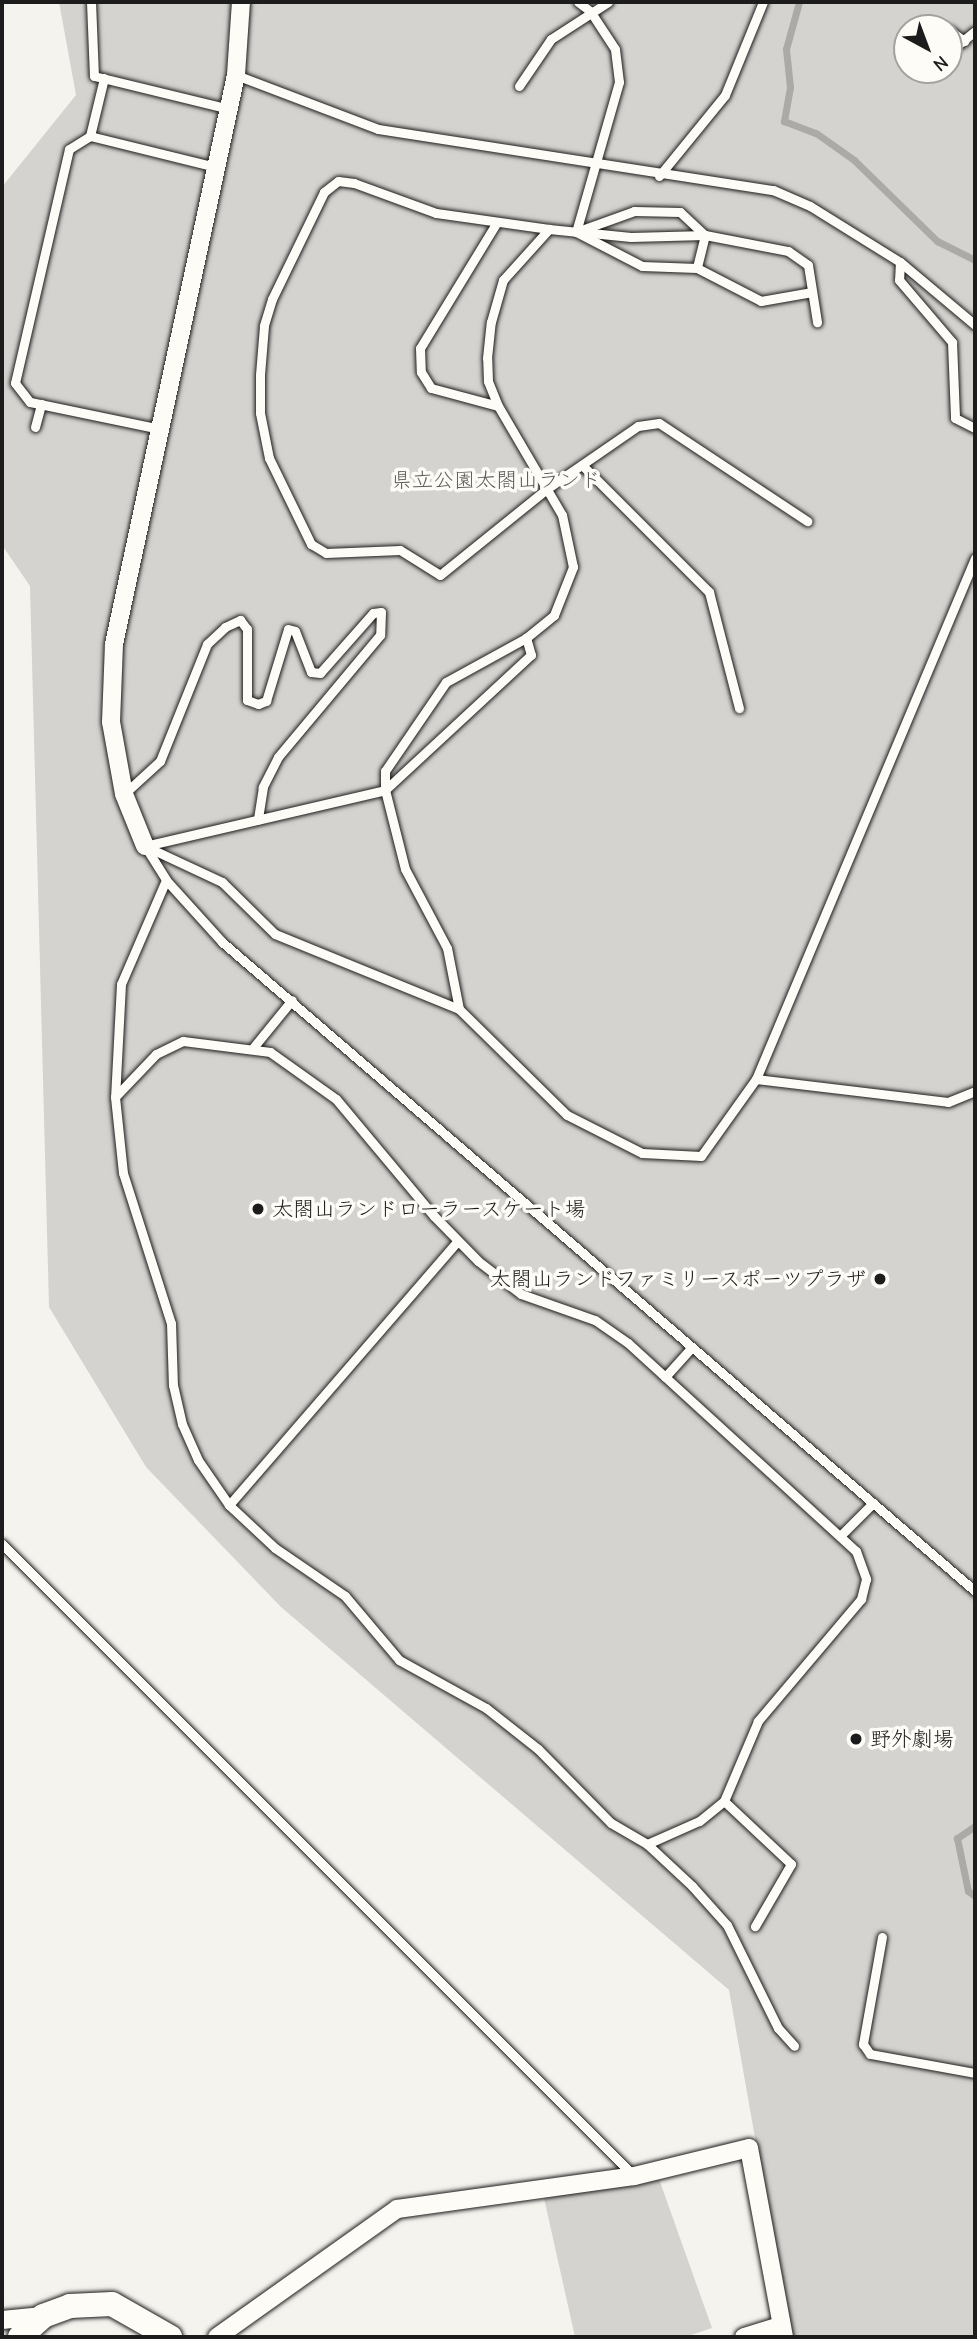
<!DOCTYPE html>
<html>
<head>
<meta charset="utf-8">
<style>
  body { margin:0 }
  #map { position:relative; width:977px; height:2339px; overflow:hidden; background:#f4f3ee; font-family:"Comic Neue","Klee One",sans-serif }
  div>[style] { position:absolute }
  .green>* { inset:0; background:#d4d3cf }
  .stream>* { height:7px; margin:-3.5px; padding:0 3.5px; transform-origin:3.5px; border-radius:3.5px; background:#abaaa6 }
  .roads { filter:drop-shadow(0 0 2px #1c1c1c) drop-shadow(0 0 2px #1c1c1c) }
  .lane>* { height:9px; margin:-4.5px; padding:0 4.5px; transform-origin:4.5px; border-radius:4.5px; background:#fdfcf7 }
  .street>* { height:18px; margin:-9px; padding:0 9px; transform-origin:9px; border-radius:9px; background:#fdfcf7 }
  .secondary>* { height:24px; margin:-12px; padding:0 12px; transform-origin:12px; border-radius:12px; background:#fdfcf7 }
  .dots>* { width:19px; height:19px; translate:-50% -50%; box-sizing:border-box; border:4px solid #fdfcf7; border-radius:50% }
  span { translate:-50% -50%; white-space:nowrap; text-align:center; line-height:1.15; -webkit-text-stroke:7px #fdfcf7; paint-order:stroke }
  .park-label { font-size:21px; color:#5c5c5b }
  .poi-label { font-size:21px; color:#1c1c1c }
  .left { translate:0 -50%; text-align:left }
  .right { translate:-100% -50%; text-align:right }
  .frame { position:absolute; inset:0; border:4px solid #1c1c1c; pointer-events:none }
  .north { position:absolute; left:893px; top:14px; width:70px; height:70px; box-sizing:border-box; background:#fdfcf7; border:2px solid #a3a29f; border-radius:50%; rotate:139deg; font-size:19px; font-weight:700; line-height:28px; text-align:center; color:#1c1c1c }
  .north::after { content:''; display:block; margin:auto; width:24px; height:32px; background:#1c1c1c; clip-path:polygon(50% 0,100% 100%,50% 72%,0 100%) }
</style>
</head>
<body>
<div id="map">
  <div class="green">
    <i style="clip-path:polygon(evenodd,59px 2px,975px 2px,975px 2337px,790px 2337px,729px 1990px,281px 1607px,146px 1467px,49px 1307px,30px 586px,2px 545px,2px 187px,76px 95px,59px 2px,907px 28px,949px 28px,949px 70px,907px 70px,907px 28px)"></i>
    <i style="clip-path:polygon(659px 2179px,712px 2328px,685px 2337px,575px 2337px,544px 2198px)"></i>
  </div>
  <div class="stream">
    <i style="left:799px;top:2px;width:49px;rotate:105.5deg"></i>
    <i style="left:786px;top:49px;width:38px;rotate:84deg"></i>
    <i style="left:790px;top:87px;width:35px;rotate:100deg"></i>
    <i style="left:784px;top:121px;width:34px;rotate:21deg"></i>
    <i style="left:816px;top:133px;width:47px;rotate:35.4deg"></i>
    <i style="left:854px;top:160px;width:116px;rotate:44.3deg"></i>
    <i style="left:937px;top:241px;width:42px;rotate:26.6deg"></i>
    <i style="left:975px;top:1826px;width:22px;rotate:146deg"></i>
    <i style="left:957px;top:1838px;width:54px;rotate:78.3deg"></i>
    <i style="left:968px;top:1891px;width:9px;rotate:36deg"></i>
  </div>
  <div class="roads">
    <div class="lane">
      <i style="left:91px;top:2px;width:74px;rotate:87.7deg"></i>
      <i style="left:94px;top:76px;width:139px;rotate:13.7deg"></i>
      <i style="left:949px;top:30px;width:19px;rotate:36deg"></i>
      <i style="left:949px;top:52px;width:33px;rotate:-39deg"></i>
      <i style="left:236px;top:75px;width:152px;rotate:20.8deg"></i>
      <i style="left:378px;top:129px;width:400px;rotate:8.8deg"></i>
      <i style="left:773px;top:190px;width:40px;rotate:23.4deg"></i>
      <i style="left:810px;top:206px;width:106px;rotate:31.9deg"></i>
      <i style="left:900px;top:262px;width:98px;rotate:40deg"></i>
      <i style="left:104px;top:78px;width:60px;rotate:103.6deg"></i>
      <i style="left:90px;top:136px;width:130px;rotate:13.8deg"></i>
      <i style="left:519px;top:86px;width:57px;rotate:-55.8deg"></i>
      <i style="left:551px;top:39px;width:68px;rotate:-33deg"></i>
      <i style="left:90px;top:136px;width:25px;rotate:148deg"></i>
      <i style="left:69px;top:149px;width:240px;rotate:103deg"></i>
      <i style="left:15px;top:383px;width:24px;rotate:52deg"></i>
      <i style="left:30px;top:402px;width:133px;rotate:11.7deg"></i>
      <i style="left:659px;top:176px;width:104px;rotate:-50.8deg"></i>
      <i style="left:725px;top:95px;width:100px;rotate:-67.8deg"></i>
      <i style="left:497px;top:222px;width:148px;rotate:121.4deg"></i>
      <i style="left:420px;top:348px;width:24px;rotate:88deg"></i>
      <i style="left:421px;top:372px;width:19px;rotate:58deg"></i>
      <i style="left:431px;top:388px;width:69px;rotate:15deg"></i>
      <i style="left:549px;top:229px;width:114px;rotate:-171.9deg"></i>
      <i style="left:436px;top:213px;width:87px;rotate:-159.9deg"></i>
      <i style="left:354px;top:183px;width:16px;rotate:-173deg"></i>
      <i style="left:338px;top:181px;width:18px;rotate:142deg"></i>
      <i style="left:324px;top:192px;width:119px;rotate:115.9deg"></i>
      <i style="left:272px;top:299px;width:28px;rotate:107deg"></i>
      <i style="left:264px;top:326px;width:49px;rotate:94.7deg"></i>
      <i style="left:260px;top:375px;width:38px;rotate:90deg"></i>
      <i style="left:260px;top:413px;width:46px;rotate:78.7deg"></i>
      <i style="left:269px;top:458px;width:96px;rotate:64deg"></i>
      <i style="left:311px;top:544px;width:17px;rotate:31deg"></i>
      <i style="left:326px;top:553px;width:74px;rotate:-2.3deg"></i>
      <i style="left:400px;top:550px;width:47px;rotate:32deg"></i>
      <i style="left:440px;top:575px;width:139px;rotate:-38.9deg"></i>
      <i style="left:548px;top:488px;width:109px;rotate:-34.6deg"></i>
      <i style="left:638px;top:426px;width:21px;rotate:-8deg"></i>
      <i style="left:659px;top:423px;width:178px;rotate:33.5deg"></i>
      <i style="left:581px;top:232px;width:50px;rotate:5.7deg"></i>
      <i style="left:631px;top:237px;width:74px;rotate:-1.5deg"></i>
      <i style="left:705px;top:235px;width:34px;rotate:104deg"></i>
      <i style="left:900px;top:262px;width:18px;rotate:93deg"></i>
      <i style="left:899px;top:280px;width:82px;rotate:49.5deg"></i>
      <i style="left:952px;top:342px;width:76px;rotate:87.7deg"></i>
      <i style="left:955px;top:418px;width:22px;rotate:27deg"></i>
      <i style="left:812px;top:292px;width:52px;rotate:170deg"></i>
      <i style="left:761px;top:301px;width:72px;rotate:-152.7deg"></i>
      <i style="left:697px;top:268px;width:55px;rotate:-177.9deg"></i>
      <i style="left:642px;top:266px;width:74px;rotate:-152.7deg"></i>
      <i style="left:576px;top:232px;width:62px;rotate:-19.9deg"></i>
      <i style="left:634px;top:211px;width:46px;rotate:1.2deg"></i>
      <i style="left:680px;top:212px;width:34px;rotate:43deg"></i>
      <i style="left:705px;top:235px;width:85px;rotate:10.9deg"></i>
      <i style="left:788px;top:251px;width:24px;rotate:35deg"></i>
      <i style="left:808px;top:265px;width:58px;rotate:81deg"></i>
      <i style="left:35px;top:427px;width:24px;rotate:-75deg"></i>
      <i style="left:582px;top:465px;width:180px;rotate:45deg"></i>
      <i style="left:709px;top:592px;width:120px;rotate:75.5deg"></i>
      <i style="left:124px;top:794px;width:49px;rotate:-42.5deg"></i>
      <i style="left:160px;top:761px;width:126px;rotate:-68.1deg"></i>
      <i style="left:207px;top:644px;width:25px;rotate:-43deg"></i>
      <i style="left:225px;top:627px;width:17px;rotate:-25deg"></i>
      <i style="left:240px;top:620px;width:11px;rotate:52deg"></i>
      <i style="left:247px;top:629px;width:71px;rotate:90deg"></i>
      <i style="left:247px;top:700px;width:12px;rotate:20deg"></i>
      <i style="left:258px;top:704px;width:9px;rotate:-21deg"></i>
      <i style="left:266px;top:701px;width:75px;rotate:-73deg"></i>
      <i style="left:288px;top:629px;width:7px;rotate:16deg"></i>
      <i style="left:295px;top:631px;width:44px;rotate:68.7deg"></i>
      <i style="left:311px;top:672px;width:9px;rotate:6deg"></i>
      <i style="left:320px;top:673px;width:80px;rotate:-48.5deg"></i>
      <i style="left:373px;top:613px;width:8px;rotate:-7deg"></i>
      <i style="left:381px;top:612px;width:23px;rotate:92deg"></i>
      <i style="left:380px;top:635px;width:159px;rotate:129.9deg"></i>
      <i style="left:278px;top:757px;width:34px;rotate:117deg"></i>
      <i style="left:263px;top:787px;width:33px;rotate:99deg"></i>
      <i style="left:145px;top:846px;width:40px;rotate:58deg"></i>
      <i style="left:166px;top:880px;width:84px;rotate:47.9deg"></i>
      <i style="left:222px;top:942px;width:994px;rotate:40.76deg"></i>
      <i style="left:145px;top:846px;width:246px;rotate:-13.1deg"></i>
      <i style="left:385px;top:790px;width:199px;rotate:-42.8deg"></i>
      <i style="left:531px;top:655px;width:18px;rotate:-106deg"></i>
      <i style="left:147px;top:847px;width:83px;rotate:25deg"></i>
      <i style="left:222px;top:882px;width:74px;rotate:44.5deg"></i>
      <i style="left:275px;top:934px;width:199px;rotate:22.2deg"></i>
      <i style="left:459px;top:1009px;width:151px;rotate:44.5deg"></i>
      <i style="left:567px;top:1115px;width:84px;rotate:26.9deg"></i>
      <i style="left:642px;top:1153px;width:59px;rotate:2.9deg"></i>
      <i style="left:701px;top:1156px;width:95px;rotate:-54.5deg"></i>
      <i style="left:756px;top:1079px;width:193px;rotate:6.8deg"></i>
      <i style="left:948px;top:1102px;width:29px;rotate:-22deg"></i>
      <i style="left:166px;top:880px;width:113px;rotate:113.4deg"></i>
      <i style="left:121px;top:984px;width:113px;rotate:93deg"></i>
      <i style="left:115px;top:1097px;width:76px;rotate:84deg"></i>
      <i style="left:123px;top:1173px;width:157px;rotate:72.3deg"></i>
      <i style="left:171px;top:1323px;width:62px;rotate:88.2deg"></i>
      <i style="left:173px;top:1385px;width:40px;rotate:77deg"></i>
      <i style="left:182px;top:1424px;width:39px;rotate:66deg"></i>
      <i style="left:198px;top:1460px;width:55px;rotate:55.4deg"></i>
      <i style="left:229px;top:1505px;width:63px;rotate:43.1deg"></i>
      <i style="left:275px;top:1548px;width:85px;rotate:34.4deg"></i>
      <i style="left:345px;top:1596px;width:84px;rotate:49.8deg"></i>
      <i style="left:399px;top:1660px;width:99px;rotate:28.9deg"></i>
      <i style="left:486px;top:1708px;width:66px;rotate:38.3deg"></i>
      <i style="left:538px;top:1749px;width:104px;rotate:45.4deg"></i>
      <i style="left:611px;top:1823px;width:42px;rotate:30.3deg"></i>
      <i style="left:647px;top:1844px;width:62px;rotate:43deg"></i>
      <i style="left:692px;top:1886px;width:52px;rotate:48.1deg"></i>
      <i style="left:727px;top:1925px;width:115px;rotate:63.7deg"></i>
      <i style="left:778px;top:2028px;width:24px;rotate:48deg"></i>
      <i style="left:459px;top:1009px;width:62px;rotate:-101.1deg"></i>
      <i style="left:447px;top:948px;width:89px;rotate:-118deg"></i>
      <i style="left:405px;top:869px;width:81px;rotate:-104.2deg"></i>
      <i style="left:385px;top:790px;width:19px;rotate:-90deg"></i>
      <i style="left:385px;top:771px;width:108px;rotate:-55.6deg"></i>
      <i style="left:446px;top:682px;width:91px;rotate:-28.8deg"></i>
      <i style="left:526px;top:638px;width:36px;rotate:-39deg"></i>
      <i style="left:554px;top:615px;width:52px;rotate:-68.4deg"></i>
      <i style="left:573px;top:567px;width:53px;rotate:-101.9deg"></i>
      <i style="left:562px;top:515px;width:126px;rotate:-120.4deg"></i>
      <i style="left:498px;top:406px;width:27px;rotate:-112deg"></i>
      <i style="left:488px;top:381px;width:23px;rotate:-92deg"></i>
      <i style="left:487px;top:358px;width:36px;rotate:-84deg"></i>
      <i style="left:491px;top:322px;width:44px;rotate:-74.1deg"></i>
      <i style="left:503px;top:280px;width:69px;rotate:-48deg"></i>
      <i style="left:549px;top:229px;width:27px;rotate:6deg"></i>
      <i style="left:576px;top:232px;width:156px;rotate:-74deg"></i>
      <i style="left:619px;top:82px;width:33px;rotate:-97deg"></i>
      <i style="left:615px;top:49px;width:45px;rotate:-123.3deg"></i>
      <i style="left:590px;top:11px;width:15px;rotate:-143deg"></i>
      <i style="left:252px;top:1049px;width:63px;rotate:-50.8deg"></i>
      <i style="left:756px;top:1079px;width:565px;rotate:-67.2deg"></i>
      <i style="left:115px;top:1097px;width:59px;rotate:-46.4deg"></i>
      <i style="left:156px;top:1054px;width:30px;rotate:-26deg"></i>
      <i style="left:183px;top:1041px;width:88px;rotate:7.2deg"></i>
      <i style="left:270px;top:1052px;width:81px;rotate:35.5deg"></i>
      <i style="left:336px;top:1099px;width:153px;rotate:50.1deg"></i>
      <i style="left:434px;top:1216px;width:63px;rotate:45.6deg"></i>
      <i style="left:478px;top:1261px;width:54px;rotate:37.5deg"></i>
      <i style="left:521px;top:1294px;width:78px;rotate:19.4deg"></i>
      <i style="left:595px;top:1320px;width:40px;rotate:34.9deg"></i>
      <i style="left:628px;top:1343px;width:309px;rotate:42.4deg"></i>
      <i style="left:856px;top:1551px;width:30px;rotate:70deg"></i>
      <i style="left:866px;top:1579px;width:21px;rotate:104deg"></i>
      <i style="left:861px;top:1599px;width:160px;rotate:130.2deg"></i>
      <i style="left:758px;top:1721px;width:87px;rotate:113deg"></i>
      <i style="left:724px;top:1801px;width:32px;rotate:141deg"></i>
      <i style="left:699px;top:1821px;width:57px;rotate:156.1deg"></i>
      <i style="left:665px;top:1377px;width:40px;rotate:-48deg"></i>
      <i style="left:229px;top:1505px;width:349px;rotate:-49.1deg"></i>
      <i style="left:840px;top:1536px;width:47px;rotate:-45deg"></i>
      <i style="left:2px;top:1544px;width:894px;rotate:45deg"></i>
      <i style="left:724px;top:1801px;width:92px;rotate:43.2deg"></i>
      <i style="left:791px;top:1864px;width:72px;rotate:120.1deg"></i>
      <i style="left:882px;top:1937px;width:109px;rotate:100.1deg"></i>
      <i style="left:863px;top:2044px;width:12px;rotate:55deg"></i>
      <i style="left:870px;top:2054px;width:107px;rotate:10.3deg"></i>
    </div>
    <div class="street">
      <i style="left:145px;top:846px;width:56px;rotate:-112deg"></i>
      <i style="left:124px;top:794px;width:73px;rotate:-100.2deg"></i>
      <i style="left:111px;top:722px;width:78px;rotate:-87.8deg"></i>
      <i style="left:114px;top:644px;width:582px;rotate:-77.9deg"></i>
      <i style="left:236px;top:75px;width:73px;rotate:-86.1deg"></i>
      <i style="left:2px;top:2320px;width:41px;rotate:-5.6deg"></i>
      <i style="left:217px;top:2337px;width:221px;rotate:-35.4deg"></i>
      <i style="left:397px;top:2209px;width:239px;rotate:-7.9deg"></i>
      <i style="left:634px;top:2176px;width:118px;rotate:-13.7deg"></i>
      <i style="left:749px;top:2148px;width:192px;rotate:79.5deg"></i>
      <i style="left:744px;top:2337px;width:39px;rotate:-17deg"></i>
    </div>
    <div class="secondary">
      <i style="left:20px;top:2337px;width:31px;rotate:-42deg"></i>
      <i style="left:43px;top:2316px;width:29px;rotate:-20deg"></i>
      <i style="left:70px;top:2306px;width:42px;rotate:-2.7deg"></i>
      <i style="left:112px;top:2304px;width:67px;rotate:29.6deg"></i>
    </div>
  </div>
  <div class="dots">
    <i style="left:258px;top:1209px;background:#1c1c1c"></i>
    <i style="left:880px;top:1279px;background:#1c1c1c"></i>
    <i style="left:856px;top:1739px;background:#1c1c1c"></i>
  </div>
  <div class="park-label">
    <span style="left:496px;top:480px">県立公園太閤山ランド</span>
  </div>
  <div class="poi-label">
    <span class="left" style="left:272px;top:1209px">太閤山ランドローラースケート場</span>
    <span class="right" style="left:866px;top:1279px">太閤山ランドファミリースポーツプラザ</span>
    <span class="left" style="left:870px;top:1739px">野外劇場</span>
  </div>
  <div class="frame"></div>
  <div class="north">N</div>
</div>
</body>
</html>
